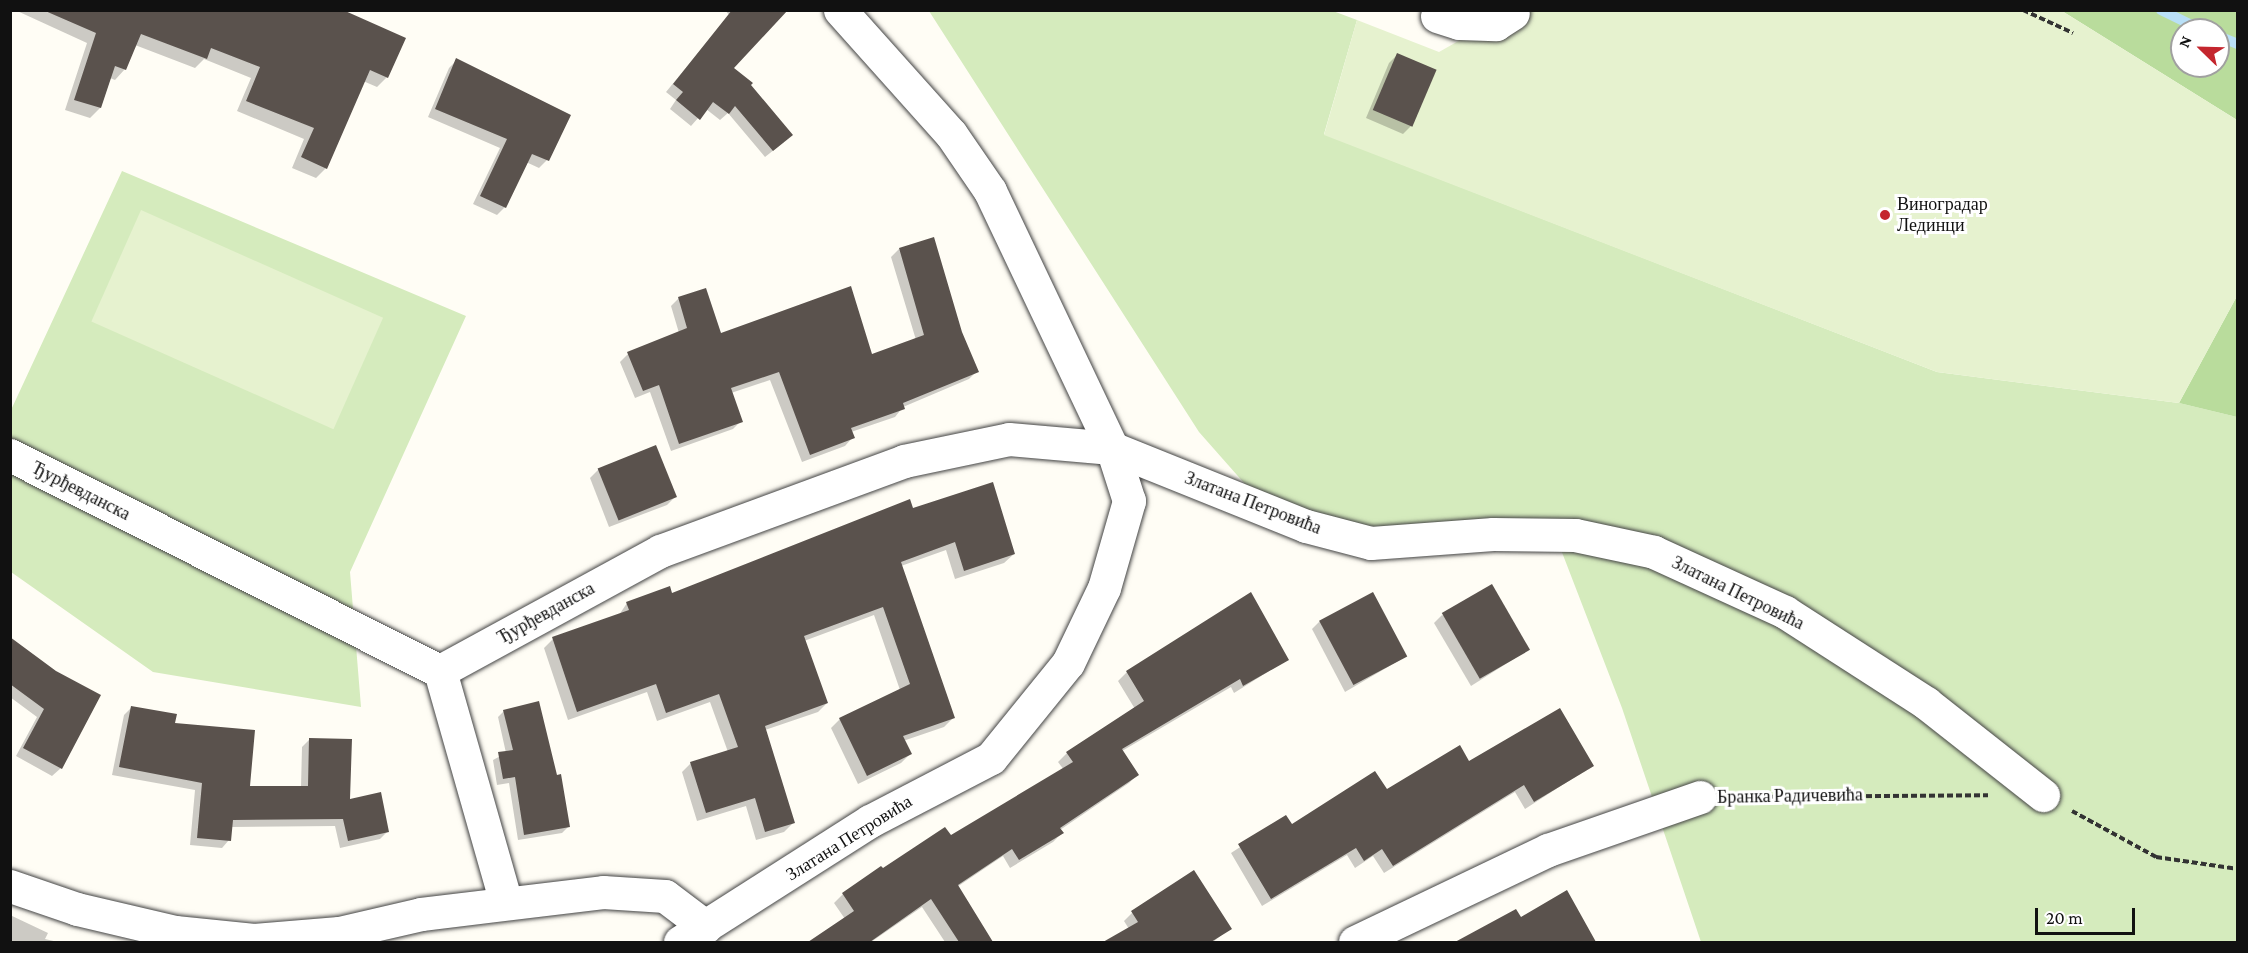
<!DOCTYPE html>
<html>
<head>
<meta charset="utf-8">
<style>
  body { margin:0 }
  #map { position:relative; width:2248px; height:953px; overflow:hidden; background:#fffdf5; font-family:"Crimson Pro",serif }
  div>[style] { position:absolute }
  .green>* { inset:0; background:#d5ebbd }
  .forest>* { inset:0; background:#b9dc9c }
  .pitch>* { inset:0; background:#e6f2cf; transform-origin:0 0 }
  .shadow>* { inset:0; background:#0003 }
  .stream>* { height:10px; margin:-5px; padding:0 5px; transform-origin:5px; border-radius:5px; background:#b9e0f7 }
  .building>* { inset:0; background:#5a524d; transform-origin:0 0 }
  .path>* { height:4px; margin-top:-2px; transform-origin:0; background:repeating-linear-gradient(90deg,#333 0 6px,transparent 0 9px) }
  .roads { filter:drop-shadow(0 0 2px #444) drop-shadow(0 0 2px #444) }
  .minor>* { height:33px; margin:-16.5px; padding:0 16.5px; transform-origin:16.5px; border-radius:16.5px; background:#fff }
  .dots>* { width:16px; height:16px; translate:-50% -50%; box-sizing:border-box; border:3px solid #fff; border-radius:50% }
  span { translate:-50% -50%; white-space:nowrap; text-align:center; line-height:1.15; -webkit-text-stroke:6px #fff; paint-order:stroke }
  .poi-label { font-size:18px; color:#111 }
  .left { translate:0 -50%; text-align:left }
  .street-label { font-size:18px; color:#111 }
  .frame { position:absolute; inset:0; border:12px solid #111; pointer-events:none }
  .north { position:absolute; left:2170px; top:18px; width:60px; height:60px; box-sizing:border-box; background:#fff; border:2px solid #a0a0a0; border-radius:50%; rotate:293deg; font-size:16px; font-weight:700; line-height:24px; text-align:center; color:#111 }
  .north::after { content:''; display:block; margin:auto; width:21px; height:27px; background:#c4262e; clip-path:polygon(50% 0,100% 100%,50% 72%,0 100%) }
  .scale { position:absolute; left:2035px; top:908px; width:100px; height:27px; box-sizing:border-box; border:3px solid #111; border-top:0; padding-left:8px; font-size:18px; line-height:21px; white-space:nowrap; color:#111; -webkit-text-stroke:4px #fff; paint-order:stroke }
</style>
</head>
<body>
<div id="map">
  <div class="green">
    <i style="clip-path:polygon(929px 11px,1333px 11px,1357px 20px,1324px 134px,1937px 372px,2179px 403px,2237px 417px,2237px 942px,1701px 942px,1622px 708px,1558px 542px,1282px 526px,1199px 432px)"></i>
    <i style="clip-path:polygon(122px 171px,466px 316px,350px 572px,361px 707px,153px 672px,11px 572px,11px 410px)"></i>
  </div>
  <div class="forest">
    <i style="clip-path:polygon(evenodd,2062px 11px,2237px 11px,2237px 120px,2062px 11px,2182px 30px,2218px 30px,2218px 66px,2182px 66px,2182px 30px)"></i>
    <i style="clip-path:polygon(2237px 296px,2237px 417px,2179px 403px)"></i>
  </div>
  <div class="pitch">
    <i style="clip-path:polygon(1495px 11px,2062px 11px,2237px 120px,2237px 296px,2179px 403px,1937px 372px,1324px 135px,1357px 20px,1439px 52px,1483px 27px)"></i>
    <i style="left:141px;top:210px;width:265px;height:122px;rotate:24deg"></i>
  </div>
  <div class="shadow">
    <i style="clip-path:polygon(15px 10px,270px 10px,387px 77px,377px 87px,363px 81px,326px 168px,316px 178px,292px 168px,304px 139px,237px 111px,251px 78px,204px 59px,195px 68px,135px 45px,125px 69px,115px 80px,110px 78px,100px 108px,90px 118px,65px 110px,87px 43px)"></i>
    <i style="clip-path:polygon(725px 10px,785px 10px,732px 68px,749px 85px,784px 142px,765px 157px,728px 113px,720px 120px,706px 109px,691px 126px,670px 109px,676px 100px,666px 92px,729px 15px)"></i>
    <i style="clip-path:polygon(1397px 55px,1411px 126px,1403px 134px,1366px 118px,1389px 63px)"></i>
    <i style="clip-path:polygon(457px 60px,569px 115px,547px 160px,539px 168px,526px 162px,505px 207px,497px 215px,473px 204px,500px 148px,428px 117px,449px 68px)"></i>
    <i style="clip-path:polygon(899px 249px,961px 333px,977px 371px,969px 379px,903px 407px,895px 417px,851px 432px,853px 437px,845px 446px,802px 462px,770px 380px,731px 393px,741px 421px,733px 429px,671px 451px,650px 392px,635px 398px,620px 362px,628px 354px,679px 333px,671px 306px,679px 298px,720px 335px,871px 355px,916px 340px,891px 257px)"></i>
    <i style="clip-path:polygon(598px 470px,675px 497px,667px 505px,609px 527px,590px 478px)"></i>
    <i style="clip-path:polygon(913px 510px,1014px 554px,1004px 563px,955px 579px,946px 550px,901px 566px,953px 718px,944px 727px,903px 741px,910px 754px,901px 763px,858px 784px,831px 728px,840px 719px,900px 690px,874px 615px,804px 641px,827px 703px,818px 712px,765px 730px,793px 823px,784px 832px,756px 840px,746px 806px,697px 821px,682px 772px,691px 763px,728px 752px,710px 702px,657px 721px,647px 692px,568px 720px,544px 648px,553px 639px,619px 615px,627px 603px,671px 595px)"></i>
    <i style="clip-path:polygon(1442px 615px,1528px 650px,1471px 686px,1434px 623px)"></i>
    <i style="clip-path:polygon(1320px 621px,1405px 657px,1345px 692px,1312px 629px)"></i>
    <i style="clip-path:polygon(10px 639px,55px 672px,61px 768px,52px 776px,16px 756px,37px 717px,10px 697px)"></i>
    <i style="clip-path:polygon(1287px 660px,1234px 693px,1231px 687px,1122px 751px,1137px 775px,1129px 783px,1060px 830px,1062px 833px,1053px 842px,1010px 868px,1003px 856px,957px 887px,992px 942px,945px 942px,922px 907px,871px 942px,810px 942px,845px 919px,834px 903px,843px 894px,945px 829px,951px 837px,1064px 770px,1058px 762px,1067px 753px,1135px 709px,1118px 681px,1127px 672px)"></i>
    <i style="clip-path:polygon(132px 707px,173px 725px,249px 788px,301px 787px,302px 747px,310px 739px,349px 800px,388px 831px,380px 839px,340px 848px,335px 826px,231px 827px,229px 840px,222px 848px,190px 845px,195px 790px,112px 775px,124px 715px)"></i>
    <i style="clip-path:polygon(504px 711px,568px 827px,562px 833px,518px 840px,509px 783px,497px 785px,493px 760px,506px 753px,498px 717px)"></i>
    <i style="clip-path:polygon(1469px 763px,1592px 766px,1525px 809px,1515px 792px,1384px 873px,1373px 856px,1355px 868px,1347px 855px,1262px 906px,1231px 853px,1286px 817px,1291px 826px)"></i>
    <i style="clip-path:polygon(1567px 892px,1595px 942px,1458px 942px,1515px 911px,1520px 919px)"></i>
    <i style="clip-path:polygon(1132px 913px,1230px 928px,1213px 942px,1106px 942px,1129px 929px,1124px 921px)"></i>
    <i style="clip-path:polygon(10px 915px,48px 933px,45px 939px,58px 942px,10px 942px)"></i>
  </div>
  <div class="stream">
    <i style="left:2161px;top:10px;width:46px;rotate:26deg"></i>
    <i style="left:2218px;top:36px;width:22px;rotate:22deg"></i>
  </div>
  <div class="building">
    <i style="clip-path:polygon(43px 10px,343px 10px,406px 38px,388px 78px,370px 70px,327px 169px,301px 157px,314px 128px,246px 101px,260px 67px,211px 48px,207px 59px,141px 34px,126px 70px,115px 66px,101px 108px,74px 100px,96px 33px)"></i>
    <i style="clip-path:polygon(732px 10px,788px 10px,734px 68px,753px 83px,751px 85px,793px 135px,773px 151px,735px 106px,729px 114px,713px 102px,700px 120px,676px 100px,683px 92px,673px 84px)"></i>
    <i style="left:1397px;top:53px;width:43px;height:62px;rotate:23deg"></i>
    <i style="clip-path:polygon(456px 58px,571px 115px,549px 161px,532px 154px,506px 208px,480px 196px,507px 139px,435px 109px)"></i>
    <i style="clip-path:polygon(934px 237px,962px 332px,979px 372px,903px 403px,905px 409px,851px 428px,855px 438px,810px 455px,779px 372px,731px 388px,743px 422px,679px 444px,659px 385px,643px 391px,627px 352px,687px 328px,678px 297px,706px 288px,721px 333px,851px 286px,872px 354px,924px 335px,899px 248px)"></i>
    <i style="left:656px;top:445px;width:56px;height:63px;rotate:68deg"></i>
    <i style="clip-path:polygon(993px 482px,1015px 554px,964px 571px,955px 542px,901px 562px,955px 718px,903px 736px,912px 754px,867px 776px,839px 718px,910px 684px,883px 607px,804px 636px,828px 703px,765px 726px,795px 823px,765px 832px,755px 798px,706px 813px,690px 762px,738px 747px,719px 694px,666px 713px,656px 684px,577px 712px,552px 637px,629px 610px,626px 602px,670px 586px,672px 593px,910px 499px,913px 508px)"></i>
    <i style="left:1492px;top:584px;width:76px;height:58px;rotate:60deg"></i>
    <i style="clip-path:polygon(1251px 592px,1289px 660px,1243px 686px,1240px 679px,1122px 749px,1139px 775px,1060px 828px,1064px 833px,1019px 860px,1012px 849px,958px 885px,993px 942px,959px 942px,931px 899px,870px 942px,808px 942px,854px 911px,842px 893px,881px 866px,883px 868px,945px 827px,951px 835px,1073px 762px,1066px 752px,1144px 701px,1126px 671px)"></i>
    <i style="left:1373px;top:592px;width:73px;height:61px;rotate:62deg"></i>
    <i style="clip-path:polygon(10px 637px,56px 671px,101px 695px,62px 769px,23px 748px,44px 709px,10px 684px)"></i>
    <i style="clip-path:polygon(539px 701px,557px 775px,561px 774px,570px 827px,524px 835px,515px 777px,503px 779px,498px 752px,513px 750px,503px 710px)"></i>
    <i style="clip-path:polygon(131px 706px,177px 714px,175px 723px,255px 730px,250px 786px,308px 786px,309px 738px,352px 739px,350px 799px,381px 792px,389px 832px,348px 841px,343px 819px,233px 820px,231px 841px,197px 838px,202px 783px,119px 767px)"></i>
    <i style="clip-path:polygon(1560px 708px,1594px 766px,1534px 802px,1524px 785px,1393px 866px,1382px 849px,1364px 861px,1356px 848px,1271px 899px,1238px 844px,1286px 815px,1292px 824px,1375px 771px,1387px 789px,1460px 745px,1469px 761px)"></i>
    <i style="clip-path:polygon(1194px 870px,1232px 929px,1211px 942px,1103px 942px,1138px 922px,1131px 911px)"></i>
    <i style="clip-path:polygon(1567px 890px,1596px 942px,1455px 942px,1516px 909px,1521px 917px)"></i>
  </div>
  <div class="path">
    <i style="left:2023px;top:10px;width:55px;rotate:24.7deg"></i>
    <i style="left:1731px;top:797px;width:257px;rotate:-0.4deg"></i>
    <i style="left:2072px;top:811px;width:96px;rotate:28.7deg"></i>
    <i style="left:2156px;top:857px;width:83px;rotate:8.3deg"></i>
  </div>
  <div class="roads">
    <div class="minor">
      <i style="left:840px;top:10px;width:166px;rotate:48.2deg"></i>
      <i style="left:951px;top:134px;width:69px;rotate:55.6deg"></i>
      <i style="left:990px;top:191px;width:284px;rotate:64.6deg"></i>
      <i style="left:1437px;top:16px;width:23px;rotate:18deg"></i>
      <i style="left:1459px;top:23px;width:37px;rotate:2deg"></i>
      <i style="left:1496px;top:24px;width:20px;rotate:-33deg"></i>
      <i style="left:10px;top:455px;width:481px;rotate:26.7deg"></i>
      <i style="left:440px;top:671px;width:251px;rotate:-28.6deg"></i>
      <i style="left:660px;top:551px;width:260px;rotate:-20.2deg"></i>
      <i style="left:904px;top:461px;width:107px;rotate:-11.8deg"></i>
      <i style="left:1009px;top:439px;width:103px;rotate:5deg"></i>
      <i style="left:440px;top:671px;width:240px;rotate:74.1deg"></i>
      <i style="left:10px;top:886px;width:71px;rotate:18.9deg"></i>
      <i style="left:77px;top:909px;width:101px;rotate:13.2deg"></i>
      <i style="left:175px;top:932px;width:79px;rotate:5.8deg"></i>
      <i style="left:254px;top:940px;width:85px;rotate:-4.7deg"></i>
      <i style="left:339px;top:933px;width:84px;rotate:-13deg"></i>
      <i style="left:421px;top:914px;width:183px;rotate:-6.9deg"></i>
      <i style="left:603px;top:892px;width:62px;rotate:3.7deg"></i>
      <i style="left:665px;top:896px;width:51px;rotate:37.1deg"></i>
      <i style="left:680px;top:942px;width:225px;rotate:-32.5deg"></i>
      <i style="left:870px;top:821px;width:136px;rotate:-27.5deg"></i>
      <i style="left:991px;top:758px;width:122px;rotate:-51deg"></i>
      <i style="left:1068px;top:663px;width:83px;rotate:-64.4deg"></i>
      <i style="left:1104px;top:588px;width:91px;rotate:-74deg"></i>
      <i style="left:1129px;top:501px;width:56px;rotate:-107.8deg"></i>
      <i style="left:1112px;top:448px;width:209px;rotate:21.9deg"></i>
      <i style="left:1306px;top:526px;width:67px;rotate:14.7deg"></i>
      <i style="left:1371px;top:543px;width:122px;rotate:-4.2deg"></i>
      <i style="left:1493px;top:534px;width:82px;rotate:0.7deg"></i>
      <i style="left:1575px;top:535px;width:81px;rotate:12.1deg"></i>
      <i style="left:1654px;top:552px;width:144px;rotate:24.6deg"></i>
      <i style="left:1785px;top:612px;width:168px;rotate:32.8deg"></i>
      <i style="left:1926px;top:703px;width:149px;rotate:38.2deg"></i>
      <i style="left:1355px;top:942px;width:214px;rotate:-25.5deg"></i>
      <i style="left:1548px;top:850px;width:161px;rotate:-19.2deg"></i>
    </div>
  </div>
  <div class="dots">
    <i style="left:1885px;top:215px;background:#c4262e"></i>
  </div>
  <div class="poi-label">
    <span class="left" style="left:1897px;top:215px">Виноградар<br>Лединци</span>
  </div>
  <div class="street-label">
    <span style="left:81px;top:491px;rotate:27deg">Ђурђевданска</span>
    <span style="left:1253px;top:503px;rotate:21deg">Златана Петровића</span>
    <span style="left:1738px;top:593px;rotate:26deg">Златана Петровића</span>
    <span style="left:546px;top:613px;rotate:-29deg">Ђурђевданска</span>
    <span style="left:1790px;top:796px;rotate:-1deg">Бранка Радичевића</span>
    <span style="left:849px;top:838px;rotate:-32deg">Златана Петровића</span>
  </div>
  <div class="frame"></div>
  <div class="north">N</div>
  <div class="scale">20 m</div>
</div>
</body>
</html>
